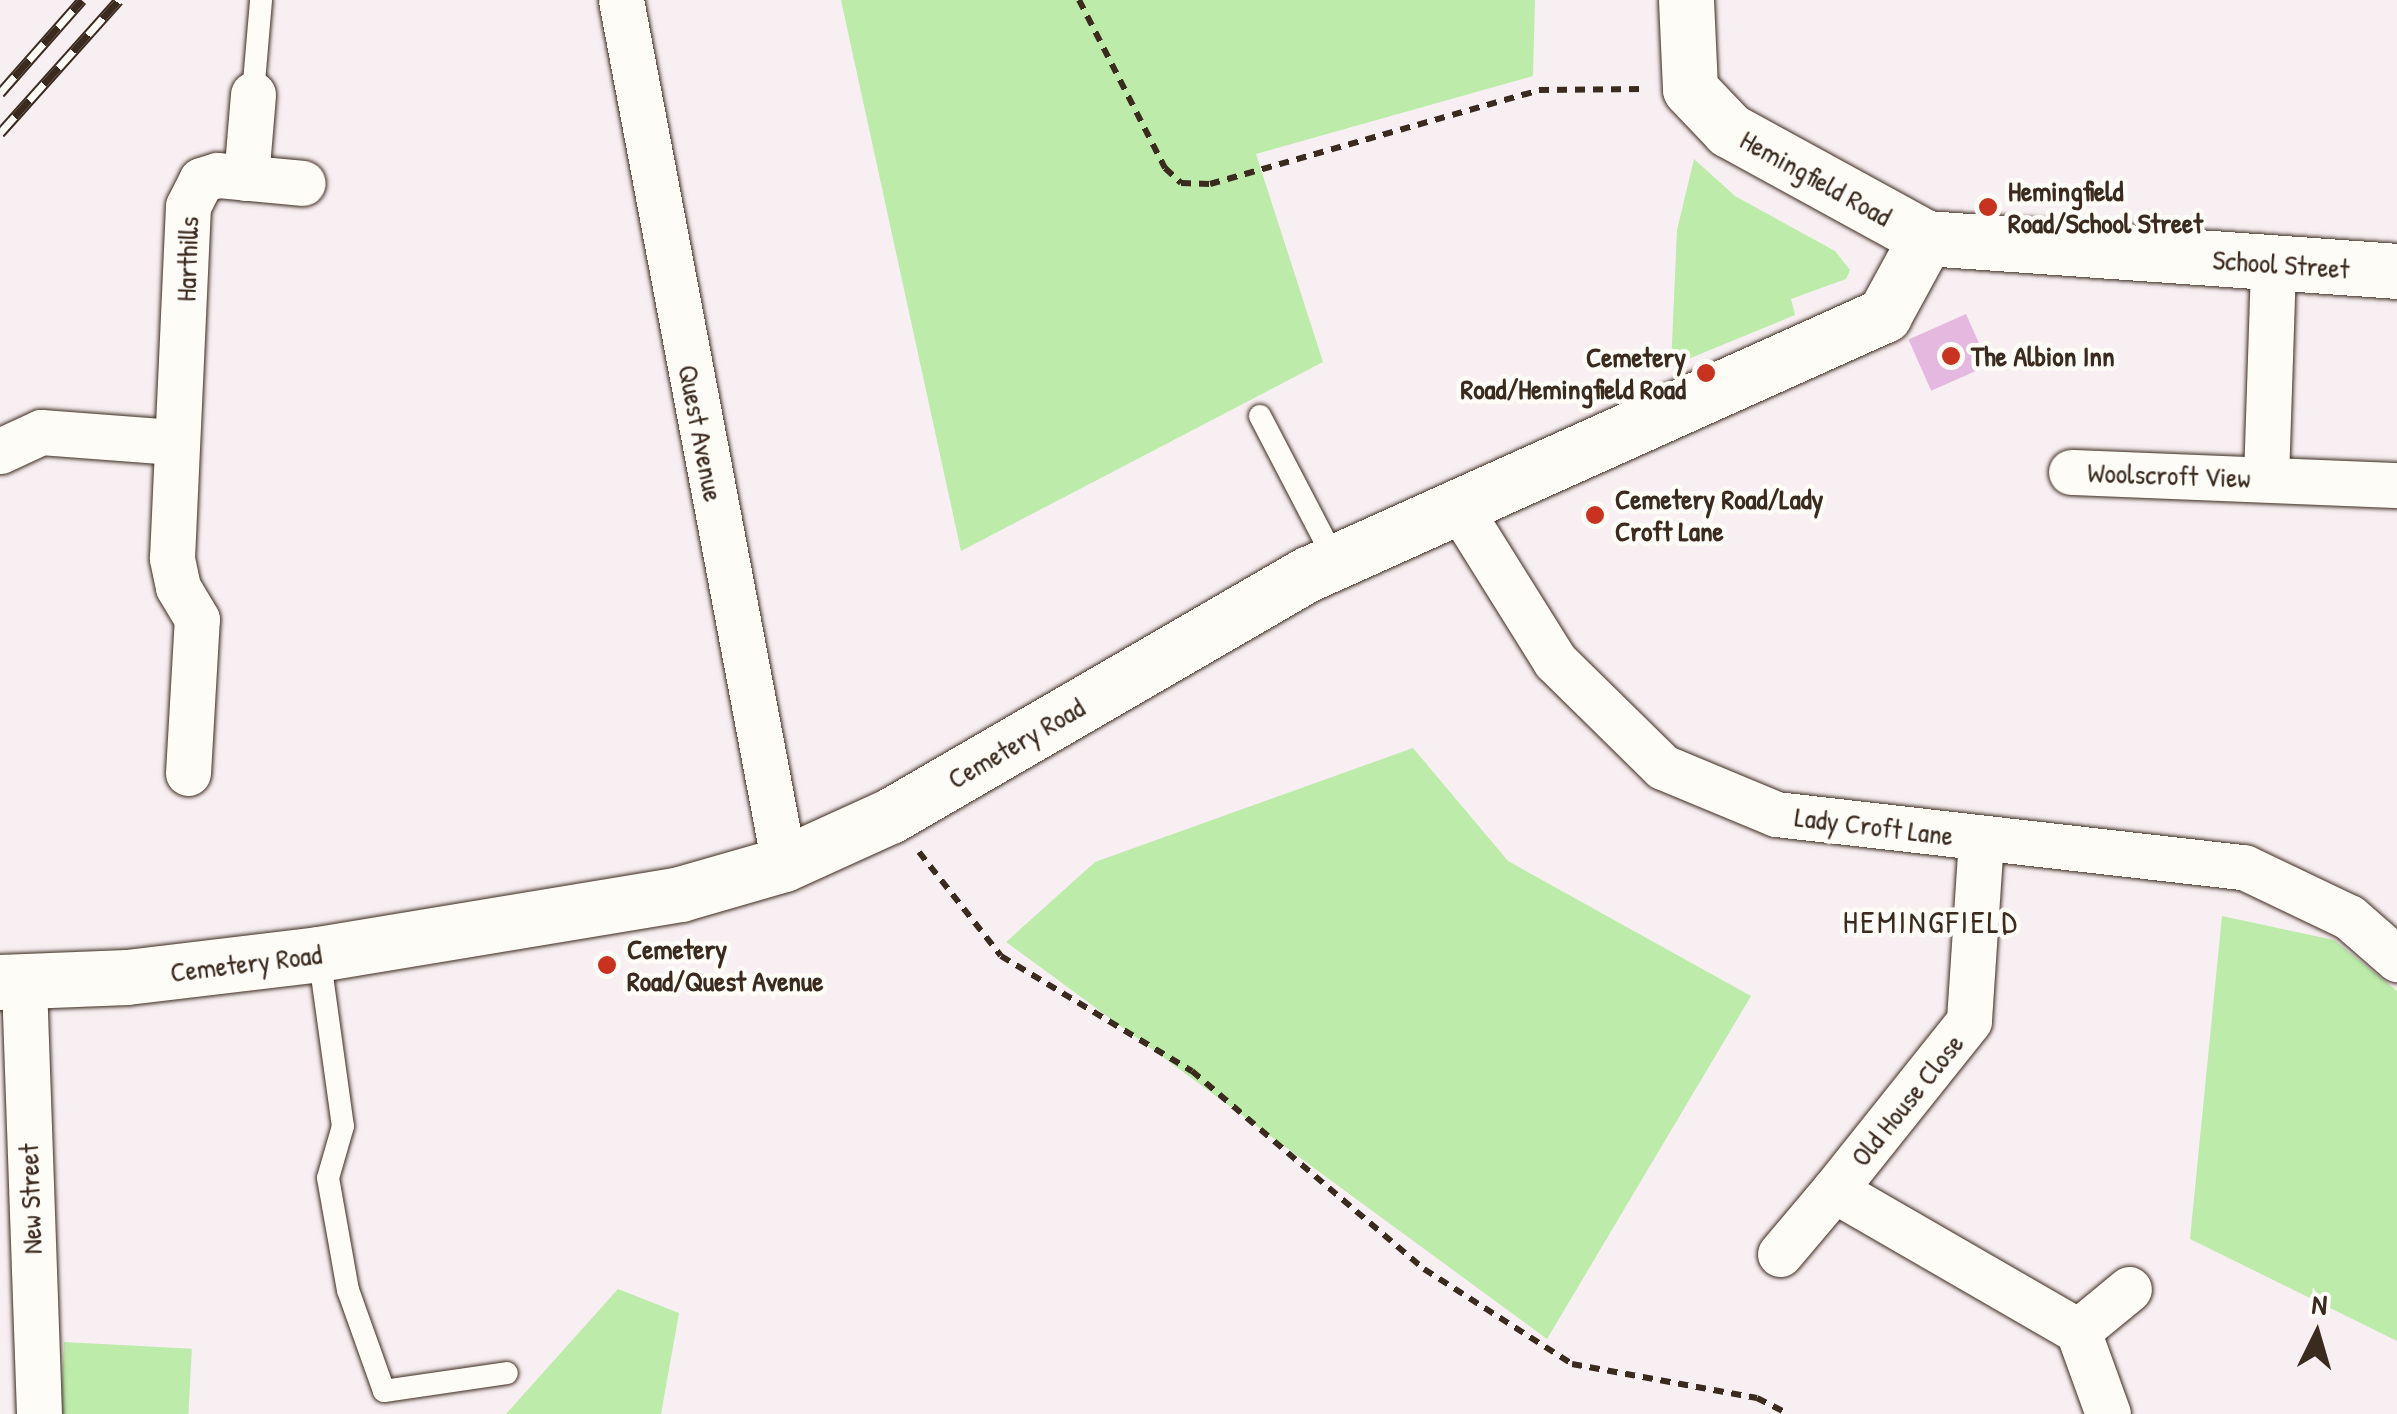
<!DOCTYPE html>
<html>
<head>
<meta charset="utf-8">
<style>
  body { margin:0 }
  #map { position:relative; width:2397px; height:1414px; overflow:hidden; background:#f8eff2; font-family:"Patrick Hand",sans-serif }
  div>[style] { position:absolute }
  .green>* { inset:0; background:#bcebaa; transform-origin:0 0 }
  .building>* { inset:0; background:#e5b9df; transform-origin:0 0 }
  .path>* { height:6px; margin-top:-3px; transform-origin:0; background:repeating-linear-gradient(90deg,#3b2a1e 0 10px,transparent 0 18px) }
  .roads { filter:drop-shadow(0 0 2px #3b2a1e) drop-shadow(0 0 2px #3b2a1e) }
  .service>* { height:22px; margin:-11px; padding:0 11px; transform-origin:11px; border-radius:11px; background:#fdfcf7 }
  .minor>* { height:45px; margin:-22.5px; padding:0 22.5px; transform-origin:22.5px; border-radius:22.5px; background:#fdfcf7 }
  .tertiary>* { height:55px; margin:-27.5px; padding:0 27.5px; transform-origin:27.5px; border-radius:27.5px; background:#fdfcf7 }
  .rail>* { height:11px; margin-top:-5.5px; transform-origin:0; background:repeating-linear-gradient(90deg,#fdfcf7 0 22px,#3b2a1e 0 44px); box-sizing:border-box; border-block:2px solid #3b2a1e }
  .dots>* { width:28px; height:28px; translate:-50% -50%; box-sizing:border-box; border:5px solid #fdfcf7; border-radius:50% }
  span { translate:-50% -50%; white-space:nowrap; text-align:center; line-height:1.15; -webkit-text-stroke:9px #fdfcf7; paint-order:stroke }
  .street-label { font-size:28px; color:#3b2a1e }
  .poi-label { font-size:28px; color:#3b2a1e; font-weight:700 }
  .left { translate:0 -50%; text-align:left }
  .right { translate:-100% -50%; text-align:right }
  .quarter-label { font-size:32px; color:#3b2a1e; letter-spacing:2.5px }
  .north { position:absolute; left:2267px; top:1284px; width:100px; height:100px; -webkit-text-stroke:8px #fdfcf7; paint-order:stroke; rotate:5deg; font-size:28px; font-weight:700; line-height:40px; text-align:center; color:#3b2a1e }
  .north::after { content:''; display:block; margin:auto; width:35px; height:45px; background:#3b2a1e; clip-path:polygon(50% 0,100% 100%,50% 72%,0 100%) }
</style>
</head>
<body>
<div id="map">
  <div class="green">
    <i style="clip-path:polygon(841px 0,1535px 0,1533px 76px,1256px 154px,1323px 362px,961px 551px)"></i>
    <i style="clip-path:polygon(1694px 159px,1735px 196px,1835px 251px,1850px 270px,1846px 279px,1791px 299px,1795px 315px,1671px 366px,1677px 230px)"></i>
    <i style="clip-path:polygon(1413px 748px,1508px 861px,1751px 996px,1547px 1339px,1006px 942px,1095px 862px)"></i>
    <i style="clip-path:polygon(2222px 916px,2334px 940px,2397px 991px,2397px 1341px,2190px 1239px)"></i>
    <i style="clip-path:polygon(618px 1289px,679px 1313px,661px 1414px,506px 1414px)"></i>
    <i style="left:64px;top:1342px;width:128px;height:72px;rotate:3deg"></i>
  </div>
  <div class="building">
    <i style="left:1966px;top:314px;width:56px;height:63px;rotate:66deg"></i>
  </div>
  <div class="path">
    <i style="left:1079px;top:0;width:189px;rotate:62.9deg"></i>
    <i style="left:1165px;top:168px;width:22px;rotate:43deg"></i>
    <i style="left:1181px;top:183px;width:29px;rotate:2deg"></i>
    <i style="left:1210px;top:184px;width:342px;rotate:-15.9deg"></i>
    <i style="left:1539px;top:90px;width:105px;rotate:-0.5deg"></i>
    <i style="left:919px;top:852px;width:132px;rotate:51.7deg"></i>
    <i style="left:1001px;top:956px;width:223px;rotate:31.1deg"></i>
    <i style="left:1192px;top:1071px;width:305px;rotate:40.5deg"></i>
    <i style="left:1424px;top:1269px;width:176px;rotate:32.7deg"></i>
    <i style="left:1572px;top:1364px;width:188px;rotate:10.4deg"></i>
    <i style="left:1757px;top:1398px;width:36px;rotate:27deg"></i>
  </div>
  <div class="roads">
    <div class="service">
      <i style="left:253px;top:94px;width:94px;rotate:-85.1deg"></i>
      <i style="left:1260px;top:416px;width:165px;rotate:62.5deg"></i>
      <i style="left:319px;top:954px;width:174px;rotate:82.1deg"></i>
      <i style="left:343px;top:1126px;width:54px;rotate:106.1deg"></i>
      <i style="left:328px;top:1178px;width:114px;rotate:79.9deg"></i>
      <i style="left:348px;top:1290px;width:107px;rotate:70.4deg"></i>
      <i style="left:384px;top:1391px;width:124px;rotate:-8.3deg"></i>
    </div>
    <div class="minor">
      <i style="left:621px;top:0;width:879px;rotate:79.32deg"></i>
      <i style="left:246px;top:178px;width:84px;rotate:-85.2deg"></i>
      <i style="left:0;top:451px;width:45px;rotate:-24.9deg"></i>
      <i style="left:41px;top:432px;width:133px;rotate:4.3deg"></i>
      <i style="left:2071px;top:472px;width:326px;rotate:2.3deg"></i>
      <i style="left:2266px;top:478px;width:214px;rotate:-88.1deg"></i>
      <i style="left:1460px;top:509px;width:179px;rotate:58deg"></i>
      <i style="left:1555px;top:661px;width:151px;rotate:44.5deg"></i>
      <i style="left:1663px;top:767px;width:122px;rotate:22.6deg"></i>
      <i style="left:1776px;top:814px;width:471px;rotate:6.5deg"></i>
      <i style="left:2244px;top:867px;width:116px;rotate:25.5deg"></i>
      <i style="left:2349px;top:917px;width:64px;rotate:41.2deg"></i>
      <i style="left:188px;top:773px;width:154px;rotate:-86.7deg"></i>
      <i style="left:197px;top:619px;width:37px;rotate:-121deg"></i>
      <i style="left:178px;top:587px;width:30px;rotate:-102deg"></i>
      <i style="left:172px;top:558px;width:352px;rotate:-87.4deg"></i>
      <i style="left:188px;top:206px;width:29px;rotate:-63deg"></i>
      <i style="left:201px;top:180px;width:17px;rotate:-17deg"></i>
      <i style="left:217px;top:175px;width:86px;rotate:5.3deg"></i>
      <i style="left:1981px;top:839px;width:182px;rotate:93.8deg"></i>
      <i style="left:1969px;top:1021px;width:216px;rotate:128.6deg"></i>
      <i style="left:1834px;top:1190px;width:282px;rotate:30deg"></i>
      <i style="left:2078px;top:1331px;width:88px;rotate:70.1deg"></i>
      <i style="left:24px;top:984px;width:430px;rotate:88deg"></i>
      <i style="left:1780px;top:1254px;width:84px;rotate:-49.8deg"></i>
      <i style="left:2078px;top:1331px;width:66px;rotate:-39.5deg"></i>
    </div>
    <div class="tertiary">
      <i style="left:1686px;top:0;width:89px;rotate:87.4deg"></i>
      <i style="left:1690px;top:89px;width:57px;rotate:46.4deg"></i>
      <i style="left:1729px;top:130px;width:225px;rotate:28.7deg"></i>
      <i style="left:1926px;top:238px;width:472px;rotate:4deg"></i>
      <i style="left:0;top:982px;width:127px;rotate:-2.3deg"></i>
      <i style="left:127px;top:977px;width:193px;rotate:-6.8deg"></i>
      <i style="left:319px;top:954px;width:366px;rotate:-9.4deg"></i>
      <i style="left:680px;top:894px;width:108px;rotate:-16.1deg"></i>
      <i style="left:784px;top:864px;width:116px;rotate:-24.4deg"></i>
      <i style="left:890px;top:816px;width:483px;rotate:-30.1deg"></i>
      <i style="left:1308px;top:574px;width:632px;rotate:-24.21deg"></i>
      <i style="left:1884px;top:315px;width:88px;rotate:-61.4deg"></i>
    </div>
  </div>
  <div class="rail">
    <i style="left:0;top:93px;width:124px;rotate:-48.6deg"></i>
    <i style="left:0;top:133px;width:178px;rotate:-48.2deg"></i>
  </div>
  <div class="dots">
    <i style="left:1988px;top:207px;background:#c8321e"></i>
    <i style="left:1951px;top:356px;background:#c8321e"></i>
    <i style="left:1706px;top:373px;background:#c8321e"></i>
    <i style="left:1595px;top:515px;background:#c8321e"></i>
    <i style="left:607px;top:965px;background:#c8321e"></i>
  </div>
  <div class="street-label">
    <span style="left:1816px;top:178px;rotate:29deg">Hemingfield Road</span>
    <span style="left:187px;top:259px;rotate:-88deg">Harthills</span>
    <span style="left:2281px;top:264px;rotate:4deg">School Street</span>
    <span style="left:701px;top:433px;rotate:79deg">Quest Avenue</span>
    <span style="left:2169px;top:475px;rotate:2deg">Woolscroft View</span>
    <span style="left:1016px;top:743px;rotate:-30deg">Cemetery Road</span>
    <span style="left:1874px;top:826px;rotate:7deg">Lady Croft Lane</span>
    <span style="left:246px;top:963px;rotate:-7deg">Cemetery Road</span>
    <span style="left:1907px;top:1100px;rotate:-51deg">Old House Close</span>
    <span style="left:30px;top:1199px;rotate:-92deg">New Street</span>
  </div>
  <div class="poi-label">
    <span class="left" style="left:2008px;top:207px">Hemingfield<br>Road/School Street</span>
    <span class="left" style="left:1971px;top:356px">The Albion Inn</span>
    <span class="right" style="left:1686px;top:373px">Cemetery<br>Road/Hemingfield Road</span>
    <span class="left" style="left:1615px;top:515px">Cemetery Road/Lady<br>Croft Lane</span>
    <span class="left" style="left:627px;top:965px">Cemetery<br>Road/Quest Avenue</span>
  </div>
  <div class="quarter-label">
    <span style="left:1931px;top:922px">HEMINGFIELD</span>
  </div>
  <div class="north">N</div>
</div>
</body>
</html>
